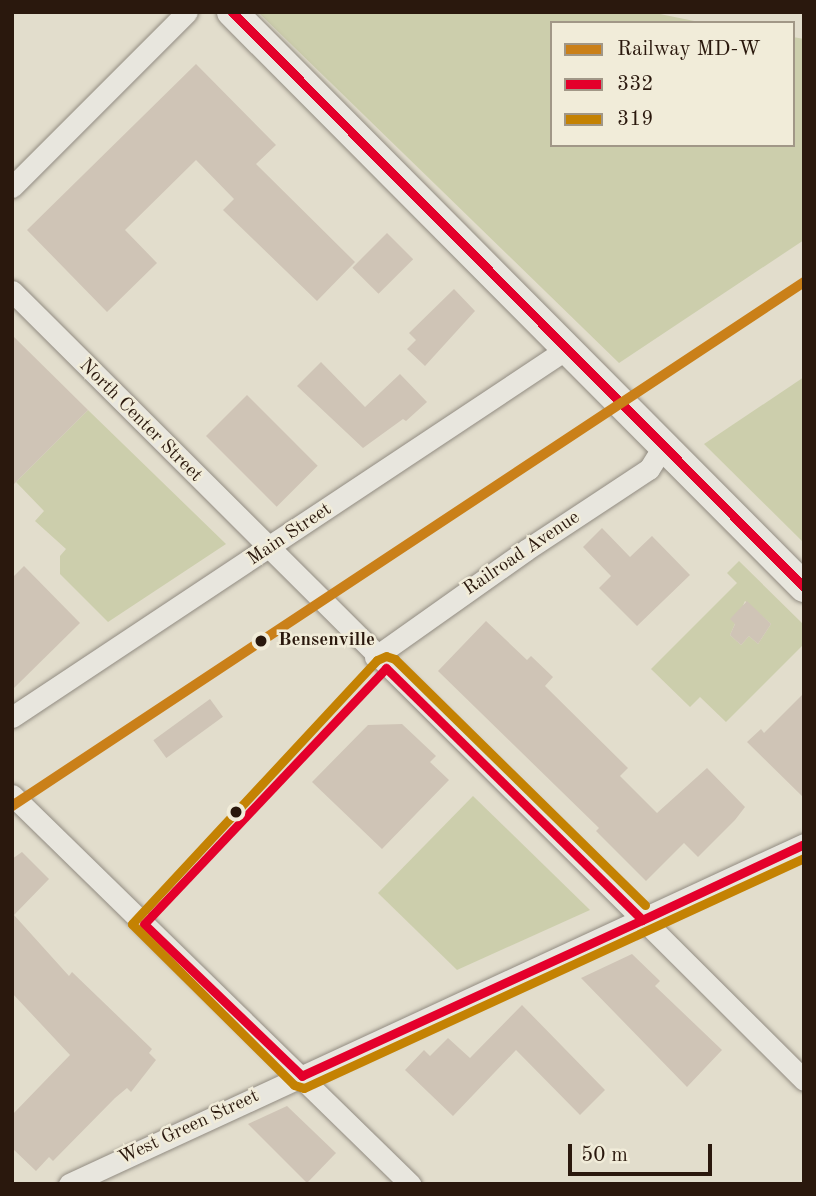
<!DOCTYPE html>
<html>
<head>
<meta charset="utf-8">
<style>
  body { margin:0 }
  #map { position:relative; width:816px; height:1196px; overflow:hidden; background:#e2ddcc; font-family:"Old Standard TT",serif }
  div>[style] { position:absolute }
  .green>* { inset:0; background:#ccceac }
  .building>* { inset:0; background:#cfc4b6; transform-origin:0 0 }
  .roads { filter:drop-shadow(0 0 2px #928c82) drop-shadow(0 0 2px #928c82) }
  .street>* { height:21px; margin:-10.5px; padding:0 10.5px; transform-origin:10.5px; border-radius:10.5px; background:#e8e6de }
  .secondary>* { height:30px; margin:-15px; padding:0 15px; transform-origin:15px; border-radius:15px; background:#e8e6de }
  .bus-1>* { height:9px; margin:-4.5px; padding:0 4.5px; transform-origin:4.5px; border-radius:4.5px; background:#e4002b }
  .bus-2>* { height:9px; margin:-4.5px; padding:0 4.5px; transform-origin:4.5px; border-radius:4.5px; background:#c48203 }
  .rail-1>* { height:10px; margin:-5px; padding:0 5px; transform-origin:5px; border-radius:5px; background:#ca8019 }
  .dots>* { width:19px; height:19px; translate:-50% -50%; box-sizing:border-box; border:4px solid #f1ecd9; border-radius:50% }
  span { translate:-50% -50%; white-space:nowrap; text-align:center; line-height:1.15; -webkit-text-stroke:5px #f1ecd9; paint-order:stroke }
  .street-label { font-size:19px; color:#2a180d }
  .stop-label { font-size:19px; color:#2a180d; font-weight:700 }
  .left { translate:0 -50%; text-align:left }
  .frame { position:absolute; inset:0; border:14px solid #2a180d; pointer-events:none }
  .legend { position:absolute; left:550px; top:21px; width:245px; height:126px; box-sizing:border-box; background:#f1ecd9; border:2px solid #a19787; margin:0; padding:9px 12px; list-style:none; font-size:21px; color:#2a180d }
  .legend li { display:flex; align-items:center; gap:14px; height:35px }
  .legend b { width:35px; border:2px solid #a19787 }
  .scale { position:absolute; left:568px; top:1144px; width:144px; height:32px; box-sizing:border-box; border:4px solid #2a180d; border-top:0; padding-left:9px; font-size:21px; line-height:24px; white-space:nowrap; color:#2a180d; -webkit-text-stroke:5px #f1ecd9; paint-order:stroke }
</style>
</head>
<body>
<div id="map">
  <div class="green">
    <i style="clip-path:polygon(258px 12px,650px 12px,704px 23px,552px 23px,552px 145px,793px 145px,793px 37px,804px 39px,804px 240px,619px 363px)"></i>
    <i style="clip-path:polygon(804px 377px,804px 543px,704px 444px)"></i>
    <i style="clip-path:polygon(88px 410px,226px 544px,108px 622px,60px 574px,60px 556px,66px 549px,35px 521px,44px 511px,16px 482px)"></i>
    <i style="clip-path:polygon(evenodd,739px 561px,804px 625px,804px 644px,726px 722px,700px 697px,690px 707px,651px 669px,737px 583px,727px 573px,739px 561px,745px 601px,771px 624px,758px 644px,749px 636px,741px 645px,730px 635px,745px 601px)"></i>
    <i style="clip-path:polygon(473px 796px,590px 910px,457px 970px,378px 893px)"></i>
  </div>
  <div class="building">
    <i style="clip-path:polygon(196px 64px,276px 145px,256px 164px,355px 262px,317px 301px,223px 210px,234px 199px,196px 160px,125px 230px,157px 263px,107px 312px,27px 230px)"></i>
    <i style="left:387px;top:233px;width:37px;height:49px;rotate:45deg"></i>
    <i style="clip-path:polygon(454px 289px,475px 311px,425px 366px,407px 349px,416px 340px,409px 333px)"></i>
    <i style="clip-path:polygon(12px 335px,88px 410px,12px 486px)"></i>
    <i style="clip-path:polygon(321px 362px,365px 407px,400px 374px,427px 402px,406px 421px,403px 419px,363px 448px,297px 386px)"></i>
    <i style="left:247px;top:395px;width:100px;height:58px;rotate:45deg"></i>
    <i style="clip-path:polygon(602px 528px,630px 557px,652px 536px,690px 575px,637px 626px,599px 588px,611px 576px,583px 547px)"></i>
    <i style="clip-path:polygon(24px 566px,80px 623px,12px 690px,12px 578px)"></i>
    <i style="clip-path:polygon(747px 601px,771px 624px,758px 644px,749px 636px,741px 645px,730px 635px,735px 624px,730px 619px)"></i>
    <i style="clip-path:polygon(486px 621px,527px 660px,531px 656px,553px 677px,545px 686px,628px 768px,620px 776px,657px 813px,707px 768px,745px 807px,735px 820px,698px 857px,684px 843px,646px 881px,596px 831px,599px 828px,438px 671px)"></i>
    <i style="clip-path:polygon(804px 693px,804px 798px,747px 742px,761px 729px,764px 733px)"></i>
    <i style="left:210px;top:699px;width:22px;height:70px;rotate:54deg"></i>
    <i style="clip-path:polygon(402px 724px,436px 756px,430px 762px,449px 780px,382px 849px,312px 782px,368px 725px)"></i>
    <i style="clip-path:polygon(22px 852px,49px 879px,14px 915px,69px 976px,72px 972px,152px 1049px,149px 1053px,156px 1060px,131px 1092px,127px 1088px,115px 1098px,53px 1161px,49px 1157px,36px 1171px,12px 1148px,12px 1115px,70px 1055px,12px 993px,12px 859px)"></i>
    <i style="clip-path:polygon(632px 954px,660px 981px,655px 986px,722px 1050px,687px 1087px,581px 978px)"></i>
    <i style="clip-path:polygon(522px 1005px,605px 1090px,580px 1115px,516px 1050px,453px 1116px,405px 1070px,424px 1050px,430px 1056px,448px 1038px,470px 1058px)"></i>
    <i style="clip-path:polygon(287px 1106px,336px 1153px,307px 1183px,248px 1124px)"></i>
  </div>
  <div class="roads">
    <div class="street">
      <i style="left:12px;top:187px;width:247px;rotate:-45deg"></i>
      <i style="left:12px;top:291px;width:1118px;rotate:44.89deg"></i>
      <i style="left:375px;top:657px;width:185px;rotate:-35.3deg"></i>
      <i style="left:526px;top:550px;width:147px;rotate:-33.4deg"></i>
      <i style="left:649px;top:469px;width:26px;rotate:-58deg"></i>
      <i style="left:12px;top:717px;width:664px;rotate:-33.57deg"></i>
      <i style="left:12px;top:795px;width:557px;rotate:44.34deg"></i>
      <i style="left:69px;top:1184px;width:810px;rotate:-24.82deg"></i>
    </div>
    <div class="secondary">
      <i style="left:232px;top:12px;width:811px;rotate:45.15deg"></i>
    </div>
  </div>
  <div class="bus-1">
    <i style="left:232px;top:12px;width:811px;rotate:45.15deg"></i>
    <i style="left:386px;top:668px;width:359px;rotate:44.5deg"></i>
    <i style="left:642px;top:920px;width:374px;rotate:155.4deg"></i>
    <i style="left:302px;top:1076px;width:219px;rotate:-136.1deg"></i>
    <i style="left:144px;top:924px;width:352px;rotate:-46.6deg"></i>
    <i style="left:642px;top:920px;width:179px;rotate:-25.1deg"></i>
  </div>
  <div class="bus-2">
    <i style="left:645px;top:905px;width:351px;rotate:-135.5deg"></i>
    <i style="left:395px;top:659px;width:9px;rotate:-162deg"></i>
    <i style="left:386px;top:656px;width:10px;rotate:156deg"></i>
    <i style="left:377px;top:660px;width:360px;rotate:132.9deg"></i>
    <i style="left:132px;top:924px;width:228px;rotate:44.8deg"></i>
    <i style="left:294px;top:1085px;width:10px;rotate:17deg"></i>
    <i style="left:304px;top:1088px;width:550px;rotate:-24.7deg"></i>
  </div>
  <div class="rail-1">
    <i style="left:12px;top:806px;width:950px;rotate:-33.49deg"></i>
  </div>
  <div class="dots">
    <i style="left:261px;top:641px;background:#2a180d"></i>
    <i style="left:236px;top:812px;background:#2a180d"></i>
  </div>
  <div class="street-label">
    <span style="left:140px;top:421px;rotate:45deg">North Center Street</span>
    <span style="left:290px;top:535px;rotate:-34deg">Main Street</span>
    <span style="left:522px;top:554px;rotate:-34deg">Railroad Avenue</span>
    <span style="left:189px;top:1128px;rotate:-25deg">West Green Street</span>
  </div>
  <div class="stop-label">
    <span class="left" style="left:278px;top:641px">Bensenville</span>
  </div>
  <div class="frame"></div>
  <ul class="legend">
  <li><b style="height:9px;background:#ca8019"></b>Railway MD-W</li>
  <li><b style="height:9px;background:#e4002b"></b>332</li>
  <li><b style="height:9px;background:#c48203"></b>319</li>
  </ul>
  <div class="scale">50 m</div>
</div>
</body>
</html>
